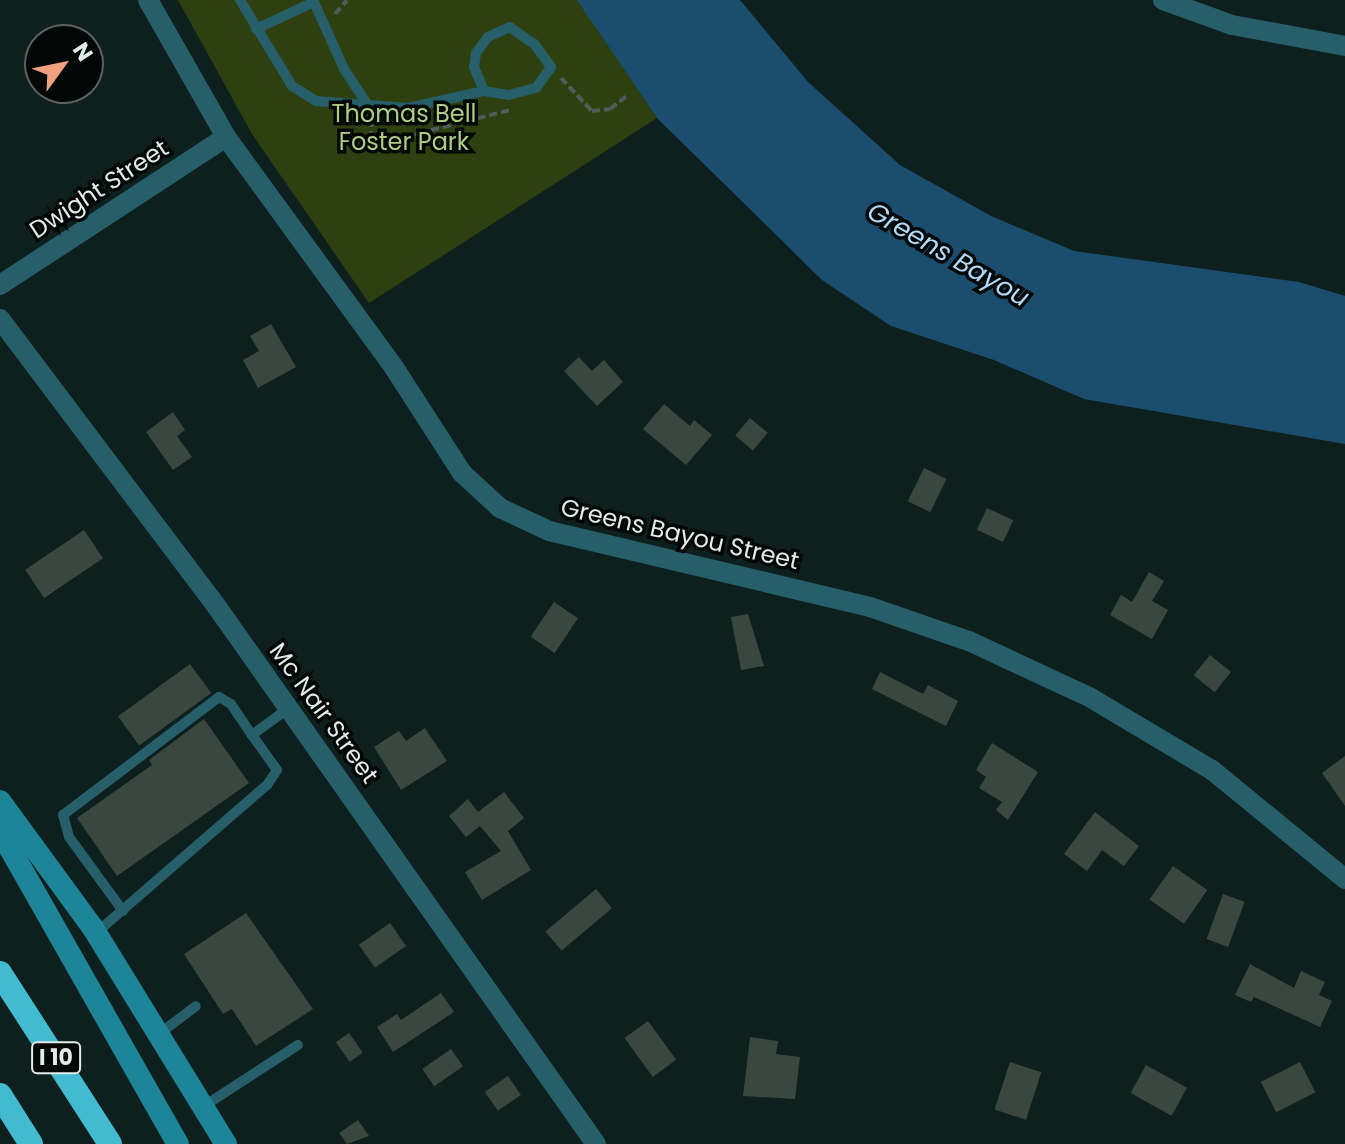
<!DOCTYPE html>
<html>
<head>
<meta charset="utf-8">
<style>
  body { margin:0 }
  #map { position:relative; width:1345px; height:1144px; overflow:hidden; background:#0e201d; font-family:Poppins,sans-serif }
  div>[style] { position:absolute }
  .green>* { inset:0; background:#2e400f }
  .water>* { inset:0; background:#1b4e6e }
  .building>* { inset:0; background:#39473e; transform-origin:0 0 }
  .path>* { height:4px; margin-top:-2px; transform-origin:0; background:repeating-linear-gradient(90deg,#4d5d5b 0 8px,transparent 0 12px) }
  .service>* { height:10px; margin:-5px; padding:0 5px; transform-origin:5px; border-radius:5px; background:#265f6a }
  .minor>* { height:20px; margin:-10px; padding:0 10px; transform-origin:10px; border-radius:10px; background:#265f6a }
  .secondary>* { height:22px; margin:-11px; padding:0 11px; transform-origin:11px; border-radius:11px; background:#1d8597 }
  .motorway>* { height:24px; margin:-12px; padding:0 12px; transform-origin:12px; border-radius:12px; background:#42bad0 }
  span { translate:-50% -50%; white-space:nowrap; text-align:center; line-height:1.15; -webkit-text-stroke:7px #030807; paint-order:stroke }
  .shield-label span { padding:2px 6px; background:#030807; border:2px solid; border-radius:6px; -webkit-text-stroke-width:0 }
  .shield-label { font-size:22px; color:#e1ecea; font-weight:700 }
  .park-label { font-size:24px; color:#accc81 }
  .street-label { font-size:24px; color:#e1ecea }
  .water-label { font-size:26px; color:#afdafa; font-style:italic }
  .north { position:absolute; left:24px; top:24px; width:80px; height:80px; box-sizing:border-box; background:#030807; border:2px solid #5c6362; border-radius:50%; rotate:57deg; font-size:22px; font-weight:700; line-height:32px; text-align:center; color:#e1ecea }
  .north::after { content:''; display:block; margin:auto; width:28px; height:36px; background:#f2a07f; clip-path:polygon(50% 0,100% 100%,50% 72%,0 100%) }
</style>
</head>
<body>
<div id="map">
  <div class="green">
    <i style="clip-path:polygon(178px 0,578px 0,657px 118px,369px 303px,252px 134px)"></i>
  </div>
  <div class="water">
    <i style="clip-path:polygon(577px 0,740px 0,808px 82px,900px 165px,991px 216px,1074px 251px,1299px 282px,1345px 296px,1345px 444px,1084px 399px,994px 360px,891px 326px,822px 280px,657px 118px)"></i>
  </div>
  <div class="building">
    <i style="clip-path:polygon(271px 324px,296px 367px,258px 388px,243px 360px,259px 351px,250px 336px)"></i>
    <i style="clip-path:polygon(579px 357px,592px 371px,604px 360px,623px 382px,597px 406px,564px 371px)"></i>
    <i style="clip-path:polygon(664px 404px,690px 426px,694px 420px,712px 435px,686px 465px,643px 429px)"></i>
    <i style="clip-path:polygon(173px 412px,185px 430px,177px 436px,192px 457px,173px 470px,146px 432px)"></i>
    <i style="left:750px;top:418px;width:23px;height:23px;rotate:40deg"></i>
    <i style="left:924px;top:468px;width:25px;height:37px;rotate:26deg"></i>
    <i style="left:987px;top:508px;width:29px;height:24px;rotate:25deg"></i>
    <i style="left:84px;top:530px;width:34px;height:71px;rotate:56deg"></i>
    <i style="clip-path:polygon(1149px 572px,1164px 581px,1152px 601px,1168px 610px,1152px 639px,1110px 615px,1121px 595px,1132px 602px)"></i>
    <i style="left:554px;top:602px;width:29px;height:42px;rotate:34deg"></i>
    <i style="clip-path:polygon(748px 614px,764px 666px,741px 670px,731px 617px)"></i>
    <i style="left:1210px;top:655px;width:27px;height:26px;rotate:39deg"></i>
    <i style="left:190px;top:664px;width:36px;height:89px;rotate:54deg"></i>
    <i style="clip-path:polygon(880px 672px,923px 694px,928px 685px,958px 701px,946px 726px,872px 689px)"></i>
    <i style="clip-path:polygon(204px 719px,249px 783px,117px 876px,77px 818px,152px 765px,149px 760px)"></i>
    <i style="clip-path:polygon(425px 728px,447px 761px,401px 790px,374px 747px,399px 731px,406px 741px)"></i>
    <i style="clip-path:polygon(992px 743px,1038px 772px,1008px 820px,996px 810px,1002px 802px,979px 788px,986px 777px,976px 770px)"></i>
    <i style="clip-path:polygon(1345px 756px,1345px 806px,1322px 773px)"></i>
    <i style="clip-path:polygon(504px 792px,524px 818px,508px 831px,531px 870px,482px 900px,465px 872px,501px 851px,480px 826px,466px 837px,449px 816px,468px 799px,478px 812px)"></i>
    <i style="clip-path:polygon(1095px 812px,1139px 846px,1124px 866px,1102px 850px,1087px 871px,1064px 854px)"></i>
    <i style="left:1173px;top:866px;width:42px;height:41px;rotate:35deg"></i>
    <i style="left:596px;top:889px;width:25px;height:66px;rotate:50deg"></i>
    <i style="left:1223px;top:894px;width:23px;height:48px;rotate:20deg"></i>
    <i style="clip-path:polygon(246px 913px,313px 1009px,256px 1046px,232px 1009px,223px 1014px,184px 954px)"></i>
    <i style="left:390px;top:923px;width:28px;height:38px;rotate:55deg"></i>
    <i style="clip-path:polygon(1250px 964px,1294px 988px,1301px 971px,1325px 982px,1319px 995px,1332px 1001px,1320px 1027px,1254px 997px,1251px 1002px,1235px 995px)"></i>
    <i style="clip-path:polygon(441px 993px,454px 1012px,393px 1052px,377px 1027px,397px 1014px,401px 1020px)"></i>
    <i style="left:648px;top:1021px;width:48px;height:29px;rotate:54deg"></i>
    <i style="left:349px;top:1033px;width:24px;height:16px;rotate:55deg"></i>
    <i style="clip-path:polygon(750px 1037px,778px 1041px,776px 1054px,800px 1057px,795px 1099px,743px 1096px)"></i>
    <i style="left:451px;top:1049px;width:21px;height:35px;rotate:55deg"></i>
    <i style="left:1010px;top:1062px;width:33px;height:50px;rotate:18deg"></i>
    <i style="left:1300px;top:1062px;width:34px;height:44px;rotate:63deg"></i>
    <i style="left:1146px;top:1065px;width:47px;height:32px;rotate:29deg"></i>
    <i style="left:508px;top:1076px;width:23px;height:28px;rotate:56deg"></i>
    <i style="clip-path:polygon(358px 1120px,369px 1136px,347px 1144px,339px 1133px)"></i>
  </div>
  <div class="path">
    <i style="left:335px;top:14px;width:18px;rotate:-49deg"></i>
    <i style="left:561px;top:78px;width:45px;rotate:46.8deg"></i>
    <i style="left:592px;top:111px;width:18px;rotate:-6deg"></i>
    <i style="left:610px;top:109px;width:23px;rotate:-38deg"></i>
    <i style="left:373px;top:119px;width:16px;rotate:97deg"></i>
    <i style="left:371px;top:135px;width:37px;rotate:2deg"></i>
    <i style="left:408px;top:136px;width:105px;rotate:-14.3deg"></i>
  </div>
  <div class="service">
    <i style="left:240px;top:0;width:100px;rotate:58.8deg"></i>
    <i style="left:292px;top:86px;width:28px;rotate:32deg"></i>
    <i style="left:316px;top:101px;width:92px;rotate:4.4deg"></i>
    <i style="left:408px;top:108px;width:78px;rotate:-12.6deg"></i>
    <i style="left:484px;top:91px;width:25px;rotate:9deg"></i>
    <i style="left:509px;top:95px;width:28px;rotate:-15deg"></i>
    <i style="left:536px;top:88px;width:26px;rotate:-54deg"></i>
    <i style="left:551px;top:67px;width:29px;rotate:-126deg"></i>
    <i style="left:534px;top:44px;width:29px;rotate:-145deg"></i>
    <i style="left:510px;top:27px;width:24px;rotate:156deg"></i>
    <i style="left:488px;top:37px;width:20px;rotate:127deg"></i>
    <i style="left:476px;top:53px;width:14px;rotate:98deg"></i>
    <i style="left:474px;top:67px;width:26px;rotate:67deg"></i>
    <i style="left:313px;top:0;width:76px;rotate:65.8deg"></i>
    <i style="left:344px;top:69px;width:45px;rotate:56.7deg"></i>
    <i style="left:256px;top:29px;width:64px;rotate:-25deg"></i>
    <i style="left:123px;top:911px;width:92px;rotate:-126.1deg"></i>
    <i style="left:69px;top:837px;width:23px;rotate:-105deg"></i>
    <i style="left:63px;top:815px;width:196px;rotate:-37.1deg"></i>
    <i style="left:219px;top:697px;width:14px;rotate:30deg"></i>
    <i style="left:231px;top:704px;width:37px;rotate:56deg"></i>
    <i style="left:96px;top:933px;width:226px;rotate:-40.9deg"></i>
    <i style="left:267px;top:785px;width:18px;rotate:-56deg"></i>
    <i style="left:277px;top:770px;width:43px;rotate:-125.5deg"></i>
    <i style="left:252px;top:735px;width:46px;rotate:-36.1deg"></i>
    <i style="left:159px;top:1034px;width:46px;rotate:-37.1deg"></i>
    <i style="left:204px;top:1106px;width:112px;rotate:-33deg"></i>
  </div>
  <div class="minor">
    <i style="left:148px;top:0;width:158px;rotate:60.3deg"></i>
    <i style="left:226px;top:137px;width:287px;rotate:53.9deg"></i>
    <i style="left:395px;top:369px;width:124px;rotate:57.2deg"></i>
    <i style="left:462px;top:473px;width:52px;rotate:42.6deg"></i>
    <i style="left:500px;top:508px;width:54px;rotate:25.1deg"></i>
    <i style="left:549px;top:531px;width:330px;rotate:13.3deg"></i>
    <i style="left:870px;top:607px;width:105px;rotate:19deg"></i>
    <i style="left:969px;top:641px;width:135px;rotate:25deg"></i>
    <i style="left:1091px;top:698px;width:141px;rotate:30.8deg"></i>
    <i style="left:1212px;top:770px;width:172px;rotate:39.3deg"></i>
    <i style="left:1163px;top:0;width:73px;rotate:19.9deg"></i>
    <i style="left:1232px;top:25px;width:115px;rotate:10.5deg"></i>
    <i style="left:0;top:285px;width:270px;rotate:-33.2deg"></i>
    <i style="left:0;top:319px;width:361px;rotate:53deg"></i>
    <i style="left:217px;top:607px;width:657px;rotate:54.79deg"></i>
  </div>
  <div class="secondary">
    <i style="left:0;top:801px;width:157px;rotate:53.8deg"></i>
    <i style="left:93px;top:928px;width:254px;rotate:58.4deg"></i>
    <i style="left:0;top:831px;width:360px;rotate:60.4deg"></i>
  </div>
  <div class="motorway">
    <i style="left:0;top:973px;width:203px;rotate:57.2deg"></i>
    <i style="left:0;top:1095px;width:58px;rotate:57.7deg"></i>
  </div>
  <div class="shield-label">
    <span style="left:56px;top:1058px">I 10</span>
  </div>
  <div class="park-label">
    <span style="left:404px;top:128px">Thomas Bell<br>Foster Park</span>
  </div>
  <div class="street-label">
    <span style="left:99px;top:189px;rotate:-33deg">Dwight Street</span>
    <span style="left:680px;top:534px;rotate:13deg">Greens Bayou Street</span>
    <span style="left:324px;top:713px;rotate:54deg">Mc Nair Street</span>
  </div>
  <div class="water-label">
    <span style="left:948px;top:255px;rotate:30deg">Greens Bayou</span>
  </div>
  <div class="north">N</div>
</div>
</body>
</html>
